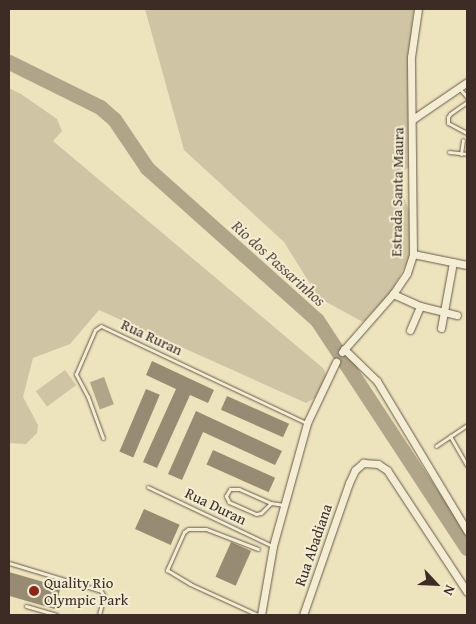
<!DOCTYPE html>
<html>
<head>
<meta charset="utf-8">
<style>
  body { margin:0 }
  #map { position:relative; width:476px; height:624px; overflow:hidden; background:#ede3bd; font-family:"Gentium Book Plus",serif }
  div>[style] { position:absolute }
  .green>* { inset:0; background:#cfc4a3; transform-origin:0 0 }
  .water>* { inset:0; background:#b1a589; transform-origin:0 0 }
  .river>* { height:15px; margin:-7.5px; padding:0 7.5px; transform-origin:7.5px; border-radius:7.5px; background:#b1a589 }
  .building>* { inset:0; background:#988b74; transform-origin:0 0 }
  .roads { filter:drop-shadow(0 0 1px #685a4b) drop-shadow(0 0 1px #685a4b) }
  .lane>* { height:3px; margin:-1.5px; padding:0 1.5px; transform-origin:1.5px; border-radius:1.5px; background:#f3edd4 }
  .street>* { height:7px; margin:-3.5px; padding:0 3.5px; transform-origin:3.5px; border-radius:3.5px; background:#f3edd4 }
  .dots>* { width:14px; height:14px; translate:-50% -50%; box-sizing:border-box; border:2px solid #f3edd4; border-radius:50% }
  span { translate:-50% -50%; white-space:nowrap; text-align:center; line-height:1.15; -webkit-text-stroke:4px #f3edd4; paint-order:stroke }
  .street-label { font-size:15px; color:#3c2c25 }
  .poi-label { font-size:15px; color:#3c2c25 }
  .left { translate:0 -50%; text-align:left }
  .water-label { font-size:16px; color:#5f5043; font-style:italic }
  .frame { position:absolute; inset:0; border:10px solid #3c2c25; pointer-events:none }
  .north { position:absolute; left:411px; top:559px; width:50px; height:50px; -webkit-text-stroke:4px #f3edd4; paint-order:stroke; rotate:115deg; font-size:14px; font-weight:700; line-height:20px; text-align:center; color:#3c2c25 }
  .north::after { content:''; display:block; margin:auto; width:18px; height:22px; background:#3c2c25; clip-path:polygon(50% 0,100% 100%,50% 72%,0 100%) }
</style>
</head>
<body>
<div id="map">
  <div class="green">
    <i style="clip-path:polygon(145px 9px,415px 9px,413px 15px,408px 88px,411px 167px,399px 172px,400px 189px,412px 217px,412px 253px,391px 292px,363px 322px,319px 298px,284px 242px,184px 150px)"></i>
    <i style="clip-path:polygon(9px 88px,21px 94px,57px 119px,62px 131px,53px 141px,324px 369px,326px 376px,315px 398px,306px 403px,99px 310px,70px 344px,33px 358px,23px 397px,38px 425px,37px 433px,26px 444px,9px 443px)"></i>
    <i style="left:65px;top:370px;width:19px;height:36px;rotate:54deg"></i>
  </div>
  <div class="water">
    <i style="left:104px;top:377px;width:29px;height:15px;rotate:70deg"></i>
  </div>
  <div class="river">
    <i style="left:9px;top:62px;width:102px;rotate:26.3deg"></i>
    <i style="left:100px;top:107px;width:18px;rotate:41deg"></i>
    <i style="left:114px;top:119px;width:59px;rotate:56deg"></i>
    <i style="left:147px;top:168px;width:228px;rotate:41.8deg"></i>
    <i style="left:317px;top:320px;width:273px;rotate:56.7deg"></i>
  </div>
  <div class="building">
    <i style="clip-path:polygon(152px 361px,214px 390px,208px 403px,190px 395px,157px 468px,143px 462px,176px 389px,146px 375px)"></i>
    <i style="left:146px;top:389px;width:15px;height:68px;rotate:23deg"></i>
    <i style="left:227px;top:396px;width:68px;height:15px;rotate:24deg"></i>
    <i style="clip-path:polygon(196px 411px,282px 451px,275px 465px,203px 432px,182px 480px,168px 474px)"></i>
    <i style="left:213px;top:450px;width:68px;height:16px;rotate:24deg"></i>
    <i style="left:144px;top:509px;width:39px;height:22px;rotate:24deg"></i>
    <i style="left:231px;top:542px;width:22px;height:38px;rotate:24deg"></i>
    <i style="left:9px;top:572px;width:54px;height:23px;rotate:16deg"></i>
  </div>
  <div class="roads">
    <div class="lane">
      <i style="left:459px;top:88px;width:12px;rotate:48deg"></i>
      <i style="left:467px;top:102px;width:21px;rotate:145deg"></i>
      <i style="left:450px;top:114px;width:4px;rotate:124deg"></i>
      <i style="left:448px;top:117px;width:6px;rotate:90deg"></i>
      <i style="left:448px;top:123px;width:21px;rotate:28deg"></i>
      <i style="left:449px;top:152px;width:18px;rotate:6deg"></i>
      <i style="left:461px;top:154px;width:14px;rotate:-82deg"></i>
      <i style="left:450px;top:436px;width:34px;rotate:60deg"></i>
      <i style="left:103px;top:438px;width:44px;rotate:-110.1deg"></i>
      <i style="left:88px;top:397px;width:26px;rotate:-118deg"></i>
      <i style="left:76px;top:374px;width:48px;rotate:-66.6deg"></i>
      <i style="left:95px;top:330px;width:7px;rotate:-34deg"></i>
      <i style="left:101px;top:326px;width:227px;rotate:25.3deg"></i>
      <i style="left:436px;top:446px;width:37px;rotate:-34deg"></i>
      <i style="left:148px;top:487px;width:137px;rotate:25.4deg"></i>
      <i style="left:271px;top:503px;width:14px;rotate:135deg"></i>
      <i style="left:261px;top:513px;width:5px;rotate:169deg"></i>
      <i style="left:256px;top:514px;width:30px;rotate:-156deg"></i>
      <i style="left:229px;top:502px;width:7px;rotate:-117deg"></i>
      <i style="left:226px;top:496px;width:8px;rotate:-60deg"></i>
      <i style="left:230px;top:489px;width:9px"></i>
      <i style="left:239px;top:489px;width:35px;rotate:24deg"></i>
      <i style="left:271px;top:503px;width:13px;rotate:9deg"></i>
      <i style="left:258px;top:549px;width:56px;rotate:-159deg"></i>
      <i style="left:206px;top:529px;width:18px;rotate:180deg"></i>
      <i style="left:188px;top:529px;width:5px;rotate:143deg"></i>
      <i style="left:184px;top:532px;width:42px;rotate:114.1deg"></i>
      <i style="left:167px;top:570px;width:27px;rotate:31deg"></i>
      <i style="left:190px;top:584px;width:75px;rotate:24.5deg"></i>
      <i style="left:9px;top:563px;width:96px;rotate:16.9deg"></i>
      <i style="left:101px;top:591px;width:6px;rotate:59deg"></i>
      <i style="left:104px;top:596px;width:20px;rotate:105deg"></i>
      <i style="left:26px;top:606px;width:32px;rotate:16deg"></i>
    </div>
    <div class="street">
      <i style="left:413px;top:119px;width:65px;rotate:-34.4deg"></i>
      <i style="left:413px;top:254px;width:55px;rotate:11.5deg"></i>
      <i style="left:393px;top:294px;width:30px;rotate:24deg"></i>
      <i style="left:441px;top:328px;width:67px;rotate:-79.7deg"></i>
      <i style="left:410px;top:330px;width:26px;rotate:-67deg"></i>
      <i style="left:420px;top:306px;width:38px;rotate:14deg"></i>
      <i style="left:344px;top:349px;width:46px;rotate:44.1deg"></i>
      <i style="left:377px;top:381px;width:175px;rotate:59deg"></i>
      <i style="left:342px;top:352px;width:77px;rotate:-48.7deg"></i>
      <i style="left:393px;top:294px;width:25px;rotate:-56deg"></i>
      <i style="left:407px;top:273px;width:20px;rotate:-72deg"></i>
      <i style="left:413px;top:254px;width:197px;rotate:-90.6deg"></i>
      <i style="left:411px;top:57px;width:49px;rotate:-81.7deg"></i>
      <i style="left:261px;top:615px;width:70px;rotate:-80.1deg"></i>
      <i style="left:273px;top:546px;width:128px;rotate:-74.5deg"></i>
      <i style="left:307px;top:423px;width:68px;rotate:-64.6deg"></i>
      <i style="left:303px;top:615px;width:140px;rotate:-70.8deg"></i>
      <i style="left:349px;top:483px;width:14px;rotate:-65deg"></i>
      <i style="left:355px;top:470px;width:11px;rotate:-41deg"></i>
      <i style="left:363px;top:463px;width:15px;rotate:4deg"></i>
      <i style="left:378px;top:464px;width:11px;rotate:34deg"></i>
      <i style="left:387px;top:470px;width:146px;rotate:56.7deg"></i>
    </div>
  </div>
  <div class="dots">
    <i style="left:34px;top:591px;background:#8f2418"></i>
  </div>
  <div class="street-label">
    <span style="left:397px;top:192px;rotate:-89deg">Estrada Santa Maura</span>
    <span style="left:152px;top:337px;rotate:25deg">Rua Ruran</span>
    <span style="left:216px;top:506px;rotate:26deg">Rua Duran</span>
    <span style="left:313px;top:545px;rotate:-71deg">Rua Abadiana</span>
  </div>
  <div class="poi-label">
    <span class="left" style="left:44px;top:591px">Quality Rio<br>Olympic Park</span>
  </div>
  <div class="water-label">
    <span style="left:279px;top:263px;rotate:42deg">Rio dos Passarinhos</span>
  </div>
  <div class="frame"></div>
  <div class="north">N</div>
</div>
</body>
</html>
